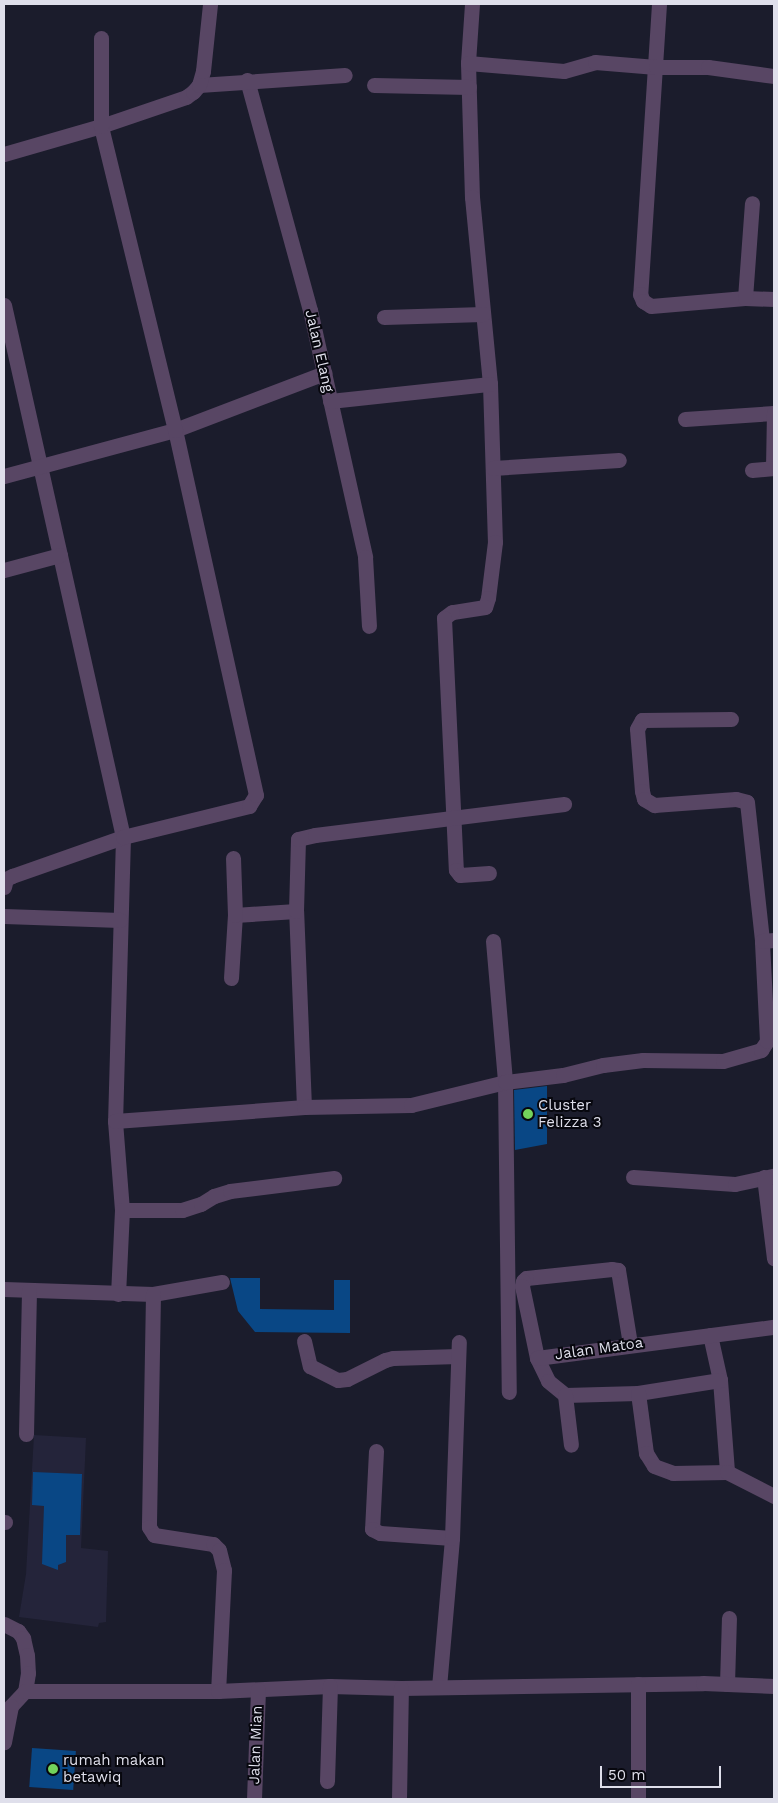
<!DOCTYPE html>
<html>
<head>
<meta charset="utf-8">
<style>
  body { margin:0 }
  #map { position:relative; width:778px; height:1803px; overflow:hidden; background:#1b1c2c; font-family:"Work Sans",sans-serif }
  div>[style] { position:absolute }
  .built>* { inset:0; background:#24243a }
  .building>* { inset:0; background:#094785; transform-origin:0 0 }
  .minor>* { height:15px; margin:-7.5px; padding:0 7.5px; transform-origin:7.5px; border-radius:7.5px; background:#584664 }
  .dots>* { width:14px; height:14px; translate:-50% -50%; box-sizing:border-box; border:2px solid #07070e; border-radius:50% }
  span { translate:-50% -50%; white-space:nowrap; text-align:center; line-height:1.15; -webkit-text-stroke:4px #07070e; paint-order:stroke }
  .street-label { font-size:15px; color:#dfdfeb }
  .poi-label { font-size:15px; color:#dfdfeb }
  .left { translate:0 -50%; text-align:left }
  .frame { position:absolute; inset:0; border:5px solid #dfdfeb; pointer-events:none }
  .scale { position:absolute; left:600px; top:1766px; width:121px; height:22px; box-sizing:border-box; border:2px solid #dfdfeb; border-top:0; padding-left:6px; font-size:15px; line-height:18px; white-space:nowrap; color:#dfdfeb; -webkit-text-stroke:4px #07070e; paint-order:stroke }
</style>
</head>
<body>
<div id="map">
  <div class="built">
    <i style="clip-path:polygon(34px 1435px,86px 1438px,81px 1548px,108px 1551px,106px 1622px,99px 1623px,98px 1627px,19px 1617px,26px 1574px)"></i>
  </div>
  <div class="building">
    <i style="clip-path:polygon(547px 1086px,547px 1144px,515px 1150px,514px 1090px)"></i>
    <i style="clip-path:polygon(230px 1278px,260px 1278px,260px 1309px,334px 1310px,334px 1280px,350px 1280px,350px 1333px,255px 1332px,238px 1311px)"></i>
    <i style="clip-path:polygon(33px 1472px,82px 1474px,80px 1535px,66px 1535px,66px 1562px,58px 1565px,58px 1570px,42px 1564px,44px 1506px,32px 1505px)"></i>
    <i style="left:32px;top:1748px;width:44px;height:39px;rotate:4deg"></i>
  </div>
  <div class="minor">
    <i style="left:472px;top:4px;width:59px;rotate:93.9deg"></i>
    <i style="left:468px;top:63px;width:134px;rotate:88.3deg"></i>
    <i style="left:472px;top:197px;width:188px;rotate:84.5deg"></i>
    <i style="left:490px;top:384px;width:158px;rotate:88.2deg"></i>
    <i style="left:495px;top:542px;width:56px;rotate:97.1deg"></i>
    <i style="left:488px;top:598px;width:9px;rotate:108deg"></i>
    <i style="left:485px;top:607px;width:33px;rotate:171deg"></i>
    <i style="left:452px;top:612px;width:10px;rotate:143deg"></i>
    <i style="left:444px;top:618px;width:252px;rotate:87.3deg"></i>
    <i style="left:456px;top:870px;width:6px;rotate:51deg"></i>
    <i style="left:460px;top:875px;width:29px;rotate:-4deg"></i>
    <i style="left:659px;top:4px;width:291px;rotate:93.7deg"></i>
    <i style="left:640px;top:294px;width:8px;rotate:67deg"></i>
    <i style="left:643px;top:301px;width:9px;rotate:32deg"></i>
    <i style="left:651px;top:306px;width:94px;rotate:-4.9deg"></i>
    <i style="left:745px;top:298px;width:29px;rotate:2deg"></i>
    <i style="left:468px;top:63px;width:96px;rotate:4.8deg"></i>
    <i style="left:564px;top:71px;width:32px;rotate:-16deg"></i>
    <i style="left:595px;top:62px;width:61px;rotate:4.7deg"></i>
    <i style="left:656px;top:67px;width:52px"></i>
    <i style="left:708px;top:67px;width:67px;rotate:7.8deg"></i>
    <i style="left:247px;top:80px;width:238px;rotate:74.7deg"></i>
    <i style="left:310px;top:310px;width:253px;rotate:77.4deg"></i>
    <i style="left:365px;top:557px;width:69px;rotate:86.7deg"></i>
    <i style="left:199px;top:85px;width:146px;rotate:-3.9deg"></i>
    <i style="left:374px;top:85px;width:95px;rotate:1.2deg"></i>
    <i style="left:4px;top:154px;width:101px;rotate:-16.1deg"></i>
    <i style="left:101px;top:126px;width:90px;rotate:-18.8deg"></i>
    <i style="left:186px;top:97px;width:9px;rotate:-36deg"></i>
    <i style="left:193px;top:92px;width:9px;rotate:-49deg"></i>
    <i style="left:199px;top:85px;width:15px;rotate:-74deg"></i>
    <i style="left:203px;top:71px;width:67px;rotate:-84deg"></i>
    <i style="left:745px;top:298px;width:95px;rotate:-85.8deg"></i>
    <i style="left:4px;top:305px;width:545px;rotate:77.39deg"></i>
    <i style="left:123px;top:837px;width:284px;rotate:91.6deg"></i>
    <i style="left:115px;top:1121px;width:89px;rotate:85.5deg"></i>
    <i style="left:122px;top:1210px;width:84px;rotate:92.7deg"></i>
    <i style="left:384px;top:317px;width:99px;rotate:-1.7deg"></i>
    <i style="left:330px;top:401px;width:161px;rotate:-6.1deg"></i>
    <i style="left:685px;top:419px;width:89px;rotate:-3.9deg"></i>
    <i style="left:493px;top:468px;width:126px;rotate:-3.6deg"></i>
    <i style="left:773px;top:468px;width:55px;rotate:-89deg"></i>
    <i style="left:752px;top:470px;width:22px;rotate:-5deg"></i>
    <i style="left:4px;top:476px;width:177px;rotate:-15.1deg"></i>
    <i style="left:175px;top:430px;width:160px;rotate:-20.9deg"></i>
    <i style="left:4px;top:570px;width:58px;rotate:-15deg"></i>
    <i style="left:731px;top:719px;width:89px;rotate:179.4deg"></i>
    <i style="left:642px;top:720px;width:10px;rotate:119deg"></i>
    <i style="left:637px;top:729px;width:62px;rotate:85.4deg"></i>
    <i style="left:642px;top:791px;width:8px;rotate:76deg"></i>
    <i style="left:644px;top:799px;width:12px;rotate:31deg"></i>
    <i style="left:654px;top:805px;width:82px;rotate:-4.2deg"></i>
    <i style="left:736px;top:799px;width:11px;rotate:15deg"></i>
    <i style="left:747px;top:802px;width:140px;rotate:83.8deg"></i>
    <i style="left:4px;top:887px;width:8px;rotate:-76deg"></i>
    <i style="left:6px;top:879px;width:7px;rotate:-27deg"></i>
    <i style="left:12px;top:876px;width:118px;rotate:-19.4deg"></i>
    <i style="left:123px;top:837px;width:130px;rotate:-13.8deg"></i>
    <i style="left:249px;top:806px;width:13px;rotate:-58deg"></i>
    <i style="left:256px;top:795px;width:374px;rotate:-102.5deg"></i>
    <i style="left:175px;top:430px;width:313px;rotate:-103.7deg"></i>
    <i style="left:101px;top:126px;width:88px;rotate:-90deg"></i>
    <i style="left:235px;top:915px;width:61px;rotate:-3.8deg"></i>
    <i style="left:4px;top:916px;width:116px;rotate:2deg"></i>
    <i style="left:493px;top:941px;width:142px;rotate:85.1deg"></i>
    <i style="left:505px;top:1082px;width:310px;rotate:89.3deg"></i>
    <i style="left:231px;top:978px;width:63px;rotate:-86.4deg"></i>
    <i style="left:235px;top:915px;width:57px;rotate:-92deg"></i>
    <i style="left:304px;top:1107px;width:196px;rotate:-92.3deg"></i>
    <i style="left:296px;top:911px;width:72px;rotate:-88.4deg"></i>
    <i style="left:298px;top:839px;width:17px;rotate:-13deg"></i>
    <i style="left:315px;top:835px;width:251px;rotate:-7.1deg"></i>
    <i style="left:115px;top:1121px;width:190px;rotate:-4.2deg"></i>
    <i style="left:304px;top:1107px;width:107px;rotate:-1.1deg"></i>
    <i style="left:411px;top:1105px;width:97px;rotate:-13.7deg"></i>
    <i style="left:505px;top:1082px;width:58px;rotate:-6.9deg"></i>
    <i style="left:563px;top:1075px;width:41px;rotate:-14deg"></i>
    <i style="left:603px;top:1065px;width:40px;rotate:-7.1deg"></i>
    <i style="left:643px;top:1060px;width:80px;rotate:0.7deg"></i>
    <i style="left:723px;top:1061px;width:40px;rotate:-16deg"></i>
    <i style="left:761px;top:1050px;width:11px;rotate:-56deg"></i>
    <i style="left:767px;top:1041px;width:100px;rotate:-92.9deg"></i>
    <i style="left:762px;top:941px;width:12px;rotate:-5deg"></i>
    <i style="left:633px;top:1177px;width:102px;rotate:3.9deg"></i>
    <i style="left:735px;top:1184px;width:40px;rotate:-12deg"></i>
    <i style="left:764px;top:1177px;width:82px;rotate:83deg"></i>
    <i style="left:122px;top:1210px;width:60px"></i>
    <i style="left:182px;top:1210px;width:20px;rotate:-18deg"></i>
    <i style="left:201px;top:1204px;width:15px;rotate:-32deg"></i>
    <i style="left:214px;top:1196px;width:17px;rotate:-17deg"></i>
    <i style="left:230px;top:1191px;width:105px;rotate:-7.1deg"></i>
    <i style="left:4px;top:1289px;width:149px;rotate:1.9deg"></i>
    <i style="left:153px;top:1294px;width:70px;rotate:-9.9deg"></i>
    <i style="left:153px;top:1294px;width:233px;rotate:91deg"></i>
    <i style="left:149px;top:1527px;width:9px;rotate:58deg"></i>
    <i style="left:154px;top:1535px;width:60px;rotate:8.7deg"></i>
    <i style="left:213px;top:1544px;width:8px;rotate:45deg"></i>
    <i style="left:219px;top:1550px;width:21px;rotate:76deg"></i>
    <i style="left:224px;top:1570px;width:121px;rotate:92.8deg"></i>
    <i style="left:710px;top:1335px;width:46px;rotate:77.5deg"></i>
    <i style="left:720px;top:1380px;width:92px;rotate:85.6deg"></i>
    <i style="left:304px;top:1341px;width:26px;rotate:77deg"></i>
    <i style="left:310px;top:1366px;width:31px;rotate:27deg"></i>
    <i style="left:338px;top:1380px;width:9px;rotate:-6deg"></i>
    <i style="left:347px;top:1379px;width:42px;rotate:-26.6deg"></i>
    <i style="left:385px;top:1360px;width:8px;rotate:-14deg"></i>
    <i style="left:393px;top:1358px;width:65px;rotate:-1.8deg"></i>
    <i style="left:630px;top:1344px;width:75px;rotate:-99.2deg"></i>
    <i style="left:618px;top:1270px;width:6px;rotate:-171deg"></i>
    <i style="left:612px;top:1269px;width:86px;rotate:174deg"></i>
    <i style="left:526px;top:1278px;width:4px;rotate:135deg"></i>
    <i style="left:523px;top:1281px;width:5px;rotate:101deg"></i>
    <i style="left:522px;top:1286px;width:74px;rotate:78.2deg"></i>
    <i style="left:537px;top:1358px;width:25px;rotate:64deg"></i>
    <i style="left:548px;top:1381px;width:22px;rotate:39deg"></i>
    <i style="left:565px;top:1395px;width:73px;rotate:-1.6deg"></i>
    <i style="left:638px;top:1393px;width:83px;rotate:-9deg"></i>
    <i style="left:537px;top:1358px;width:239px;rotate:-7.5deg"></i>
    <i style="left:638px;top:1393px;width:61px;rotate:82.4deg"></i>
    <i style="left:646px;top:1453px;width:15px;rotate:58deg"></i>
    <i style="left:654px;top:1466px;width:20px;rotate:20deg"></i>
    <i style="left:673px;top:1473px;width:54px;rotate:-1.1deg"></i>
    <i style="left:727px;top:1472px;width:53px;rotate:27.1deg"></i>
    <i style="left:565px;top:1395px;width:50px;rotate:83.2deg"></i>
    <i style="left:26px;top:1434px;width:143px;rotate:-88.8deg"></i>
    <i style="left:376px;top:1451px;width:78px;rotate:92.9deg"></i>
    <i style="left:372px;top:1529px;width:9px;rotate:27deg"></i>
    <i style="left:380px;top:1533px;width:72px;rotate:4deg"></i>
    <i style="left:4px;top:1522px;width:1px"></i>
    <i style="left:4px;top:1624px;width:16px;rotate:27deg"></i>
    <i style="left:18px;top:1631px;width:9px;rotate:54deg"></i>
    <i style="left:23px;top:1638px;width:17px;rotate:77deg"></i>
    <i style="left:27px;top:1655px;width:18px;rotate:87deg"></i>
    <i style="left:28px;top:1673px;width:18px;rotate:99deg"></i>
    <i style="left:25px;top:1691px;width:21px;rotate:133deg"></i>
    <i style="left:11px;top:1706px;width:37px;rotate:101deg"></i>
    <i style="left:727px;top:1684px;width:66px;rotate:-88.3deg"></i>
    <i style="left:439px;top:1687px;width:150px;rotate:-85deg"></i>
    <i style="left:452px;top:1538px;width:196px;rotate:-88deg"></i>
    <i style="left:25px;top:1691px;width:193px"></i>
    <i style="left:218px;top:1691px;width:112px;rotate:-2.6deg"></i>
    <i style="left:330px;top:1686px;width:71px;rotate:1.6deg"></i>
    <i style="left:401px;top:1688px;width:302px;rotate:-0.9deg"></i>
    <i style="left:703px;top:1683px;width:71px;rotate:2.4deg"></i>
    <i style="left:327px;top:1781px;width:95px;rotate:-88.2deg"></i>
    <i style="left:254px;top:1799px;width:109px;rotate:-87.9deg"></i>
    <i style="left:399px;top:1799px;width:111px;rotate:-89deg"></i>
    <i style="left:638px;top:1799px;width:115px;rotate:-90deg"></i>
  </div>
  <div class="dots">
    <i style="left:528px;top:1114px;background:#73d25c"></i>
    <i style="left:53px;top:1769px;background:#73d25c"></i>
  </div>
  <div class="street-label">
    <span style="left:319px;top:351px;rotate:77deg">Jalan Elang</span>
    <span style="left:599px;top:1349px;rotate:-8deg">Jalan Matoa</span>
    <span style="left:256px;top:1745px;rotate:-88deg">Jalan Mian</span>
  </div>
  <div class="poi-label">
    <span class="left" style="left:538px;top:1114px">Cluster<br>Felizza 3</span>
    <span class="left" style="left:63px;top:1769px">rumah makan<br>betawiq</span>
  </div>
  <div class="frame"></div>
  <div class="scale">50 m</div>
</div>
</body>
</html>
